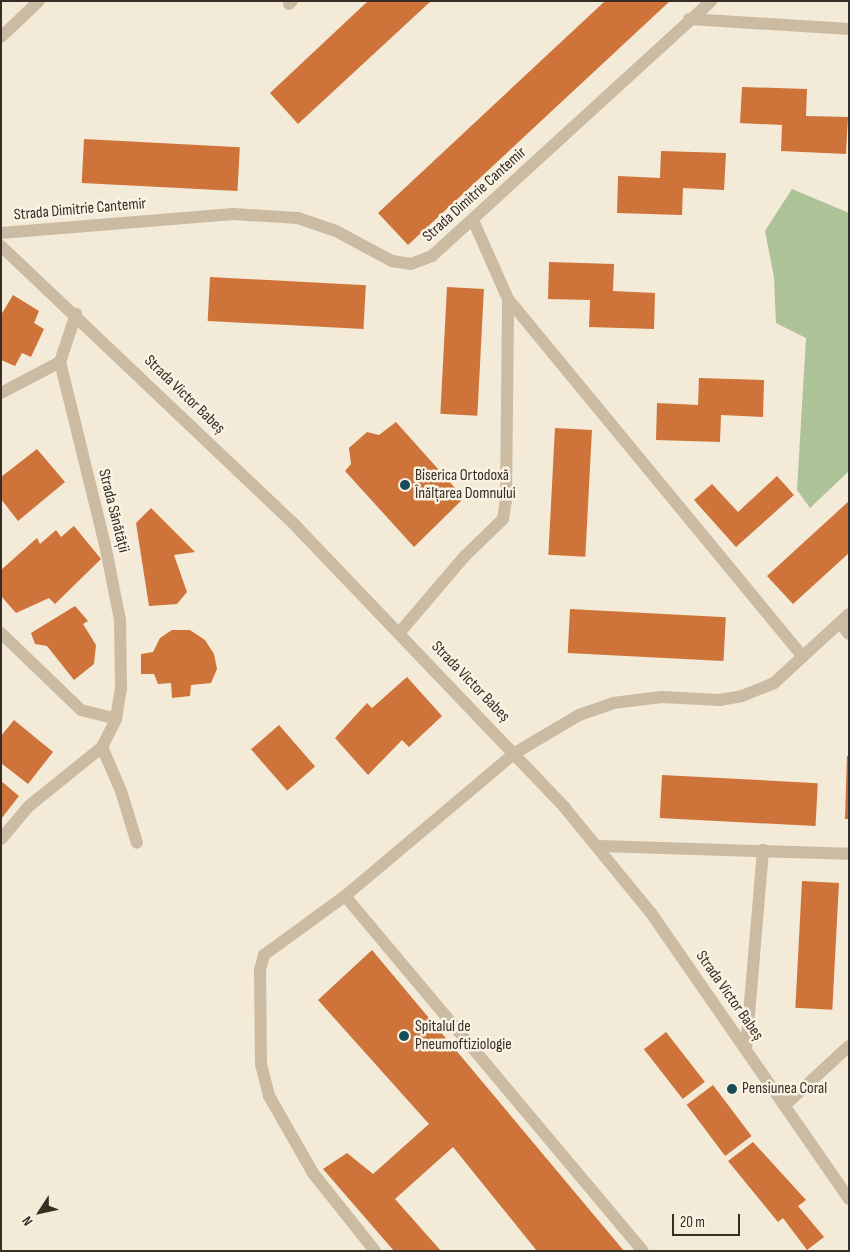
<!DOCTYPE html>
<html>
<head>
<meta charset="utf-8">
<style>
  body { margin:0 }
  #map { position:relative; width:850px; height:1252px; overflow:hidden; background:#f3ead7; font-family:"Sofia Sans Condensed",sans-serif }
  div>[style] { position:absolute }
  .green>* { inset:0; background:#adc297 }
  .building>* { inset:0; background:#ce733a; transform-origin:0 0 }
  .minor>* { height:12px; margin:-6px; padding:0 6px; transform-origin:6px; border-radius:6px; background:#cbbba3 }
  .dots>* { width:14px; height:14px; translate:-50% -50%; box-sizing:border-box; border:2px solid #faf3e4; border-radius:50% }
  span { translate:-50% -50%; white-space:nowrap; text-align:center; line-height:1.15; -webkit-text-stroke:5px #faf3e4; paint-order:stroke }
  .street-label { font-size:16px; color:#362d25 }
  .poi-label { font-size:16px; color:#362d25 }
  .left { translate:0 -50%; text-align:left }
  .frame { position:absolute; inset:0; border:2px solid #362d25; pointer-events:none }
  .north { position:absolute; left:15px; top:1187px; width:50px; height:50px; -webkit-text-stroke:4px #faf3e4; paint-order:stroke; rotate:235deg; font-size:14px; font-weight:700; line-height:20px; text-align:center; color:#362d25 }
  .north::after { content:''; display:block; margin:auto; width:18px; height:22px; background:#362d25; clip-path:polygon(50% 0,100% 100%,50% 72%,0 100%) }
  .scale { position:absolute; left:672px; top:1214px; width:68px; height:22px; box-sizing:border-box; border:2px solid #362d25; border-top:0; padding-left:6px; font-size:15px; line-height:18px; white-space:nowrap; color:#362d25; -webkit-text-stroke:4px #faf3e4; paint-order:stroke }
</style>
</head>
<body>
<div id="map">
  <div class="green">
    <i style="clip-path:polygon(792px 189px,849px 213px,849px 471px,810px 508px,797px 490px,806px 338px,776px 323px,774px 277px,765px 231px)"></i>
  </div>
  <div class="building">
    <i style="clip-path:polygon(368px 1px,431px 1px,298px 124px,270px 93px)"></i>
    <i style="clip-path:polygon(605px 1px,670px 1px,408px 245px,378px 213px)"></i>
    <i style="clip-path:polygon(742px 87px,807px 89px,806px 116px,848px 117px,846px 154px,781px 151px,782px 125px,740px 123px)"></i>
    <i style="left:84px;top:139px;width:156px;height:44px;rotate:3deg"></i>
    <i style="clip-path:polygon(661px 151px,726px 153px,724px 190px,683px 188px,682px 215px,617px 213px,618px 176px,660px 178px)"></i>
    <i style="clip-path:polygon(549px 262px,614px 264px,613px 291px,655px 293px,654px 329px,589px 327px,590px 300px,548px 299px)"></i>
    <i style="left:210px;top:277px;width:156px;height:44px;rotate:3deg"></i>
    <i style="left:447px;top:287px;width:37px;height:127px;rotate:3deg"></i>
    <i style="clip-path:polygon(13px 295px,39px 311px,34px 323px,44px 329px,31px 357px,22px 353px,15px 366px,1px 360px,1px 315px)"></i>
    <i style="clip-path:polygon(699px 378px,764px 380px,763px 417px,721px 415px,720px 442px,656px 440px,657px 403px,698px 405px)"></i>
    <i style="clip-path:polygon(396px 422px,464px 498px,414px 547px,345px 471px,351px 464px,349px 448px,367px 432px,379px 435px)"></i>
    <i style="left:555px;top:428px;width:37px;height:127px;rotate:3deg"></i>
    <i style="clip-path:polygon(37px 449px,65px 482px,18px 521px,1px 499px,1px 477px)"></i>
    <i style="clip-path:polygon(777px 476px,794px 495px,736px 547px,694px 500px,712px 484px,738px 512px)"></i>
    <i style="clip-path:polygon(849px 501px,849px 553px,793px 604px,767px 576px)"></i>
    <i style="clip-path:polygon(151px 508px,195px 552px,174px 555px,187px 592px,177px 604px,149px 606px,136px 523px)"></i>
    <i style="clip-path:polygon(74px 526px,101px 559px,55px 604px,49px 598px,16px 613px,1px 596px,1px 570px,37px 538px,40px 544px,56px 530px,61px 537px)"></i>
    <i style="clip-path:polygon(75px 606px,88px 621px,83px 624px,96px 645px,94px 664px,74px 680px,47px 646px,35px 644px,31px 633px)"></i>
    <i style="left:570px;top:609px;width:156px;height:44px;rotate:3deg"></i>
    <i style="clip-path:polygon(172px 630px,190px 630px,205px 640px,214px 654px,217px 669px,211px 683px,191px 685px,190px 696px,172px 698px,171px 683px,158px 684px,154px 674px,141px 674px,141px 654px,153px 652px,160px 638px)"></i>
    <i style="clip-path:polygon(407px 677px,442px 716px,409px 747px,402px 740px,368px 775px,335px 738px,367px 703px,372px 708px)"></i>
    <i style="clip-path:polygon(14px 720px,53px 752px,28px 784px,1px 763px,1px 736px)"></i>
    <i style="left:279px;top:725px;width:55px;height:37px;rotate:49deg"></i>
    <i style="clip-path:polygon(847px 756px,849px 756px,849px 819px,845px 819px)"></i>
    <i style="left:662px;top:775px;width:156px;height:43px;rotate:3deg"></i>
    <i style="clip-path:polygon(1px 781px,19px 796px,1px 819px)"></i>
    <i style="left:802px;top:881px;width:37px;height:127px;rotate:3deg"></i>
    <i style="clip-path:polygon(372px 950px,624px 1251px,537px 1251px,453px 1147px,395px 1199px,441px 1251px,394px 1251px,323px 1169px,347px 1153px,373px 1174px,429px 1124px,318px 1000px)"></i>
    <i style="left:666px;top:1032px;width:63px;height:28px;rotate:52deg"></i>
    <i style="left:713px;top:1085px;width:64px;height:33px;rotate:53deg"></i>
    <i style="clip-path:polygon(753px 1142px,806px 1200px,798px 1206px,824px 1237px,807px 1250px,783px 1218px,778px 1222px,728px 1161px)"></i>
  </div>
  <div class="minor">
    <i style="left:289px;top:4px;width:4px;rotate:-45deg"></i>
    <i style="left:689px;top:19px;width:160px;rotate:3.6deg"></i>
    <i style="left:1px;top:37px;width:52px;rotate:-43.5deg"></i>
    <i style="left:1px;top:233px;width:233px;rotate:-4.7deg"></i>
    <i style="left:233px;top:214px;width:65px;rotate:3.5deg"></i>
    <i style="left:298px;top:218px;width:40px;rotate:18.9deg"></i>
    <i style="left:336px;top:231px;width:64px;rotate:28.2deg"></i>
    <i style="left:392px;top:261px;width:19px;rotate:9deg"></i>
    <i style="left:411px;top:264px;width:22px;rotate:-21deg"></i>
    <i style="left:432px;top:256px;width:378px;rotate:-42.4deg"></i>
    <i style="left:1px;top:246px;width:402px;rotate:43.5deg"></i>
    <i style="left:293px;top:523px;width:394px;rotate:46.3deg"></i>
    <i style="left:565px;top:808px;width:136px;rotate:50.7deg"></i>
    <i style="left:651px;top:913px;width:348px;rotate:55.3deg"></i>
    <i style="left:508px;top:299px;width:462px;rotate:50.5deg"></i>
    <i style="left:1px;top:393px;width:67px;rotate:-27.7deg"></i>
    <i style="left:840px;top:623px;width:14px;rotate:51deg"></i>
    <i style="left:400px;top:632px;width:100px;rotate:-49.5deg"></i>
    <i style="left:465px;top:556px;width:53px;rotate:-44.2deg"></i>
    <i style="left:503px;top:519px;width:18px;rotate:-81deg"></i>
    <i style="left:506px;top:501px;width:202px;rotate:-89.4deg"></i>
    <i style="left:508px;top:299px;width:86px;rotate:-113.9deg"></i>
    <i style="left:1px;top:633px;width:111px;rotate:43.9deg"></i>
    <i style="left:81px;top:710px;width:36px;rotate:14deg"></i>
    <i style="left:102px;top:747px;width:48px;rotate:66.6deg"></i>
    <i style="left:121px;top:791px;width:54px;rotate:72.9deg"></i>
    <i style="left:1px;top:839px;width:43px;rotate:-49.7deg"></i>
    <i style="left:29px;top:806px;width:94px;rotate:-38.9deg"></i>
    <i style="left:102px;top:747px;width:31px;rotate:-63deg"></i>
    <i style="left:116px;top:719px;width:30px;rotate:-81deg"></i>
    <i style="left:121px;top:689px;width:69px;rotate:-90.8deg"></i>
    <i style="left:120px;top:620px;width:72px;rotate:-101.2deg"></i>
    <i style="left:106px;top:549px;width:193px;rotate:-103.8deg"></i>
    <i style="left:60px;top:362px;width:51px;rotate:-71.6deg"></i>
    <i style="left:599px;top:846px;width:250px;rotate:1.8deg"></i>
    <i style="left:345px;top:896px;width:463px;rotate:50deg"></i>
    <i style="left:746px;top:1049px;width:200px;rotate:-85.1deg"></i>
    <i style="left:785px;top:1105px;width:87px;rotate:-42.7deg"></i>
    <i style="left:375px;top:1251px;width:100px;rotate:-128.5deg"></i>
    <i style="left:313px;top:1173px;width:89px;rotate:-119.7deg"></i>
    <i style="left:269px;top:1096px;width:33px;rotate:-104deg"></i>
    <i style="left:261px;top:1064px;width:94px;rotate:-90.6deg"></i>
    <i style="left:260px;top:970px;width:16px;rotate:-75deg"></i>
    <i style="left:264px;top:955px;width:100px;rotate:-36.1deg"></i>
    <i style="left:345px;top:896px;width:222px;rotate:-40.1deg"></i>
    <i style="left:515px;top:753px;width:74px;rotate:-30.7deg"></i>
    <i style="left:579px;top:715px;width:36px;rotate:-19deg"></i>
    <i style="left:613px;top:703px;width:49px;rotate:-7deg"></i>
    <i style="left:662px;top:697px;width:58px;rotate:3deg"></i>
    <i style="left:720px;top:700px;width:22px;rotate:-10deg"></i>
    <i style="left:742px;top:696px;width:35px;rotate:-22deg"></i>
    <i style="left:774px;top:683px;width:102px;rotate:-42.6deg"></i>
  </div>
  <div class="dots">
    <i style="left:405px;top:485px;background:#194c59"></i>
    <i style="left:404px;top:1036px;background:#194c59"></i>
    <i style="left:732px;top:1089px;background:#194c59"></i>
  </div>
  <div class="street-label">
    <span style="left:475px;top:195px;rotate:-42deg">Strada Dimitrie Cantemir</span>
    <span style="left:80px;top:210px;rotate:-5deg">Strada Dimitrie Cantemir</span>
    <span style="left:184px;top:395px;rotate:44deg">Strada Victor Babeș</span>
    <span style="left:113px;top:511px;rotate:76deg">Strada Sănătății</span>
    <span style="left:470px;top:682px;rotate:46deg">Strada Victor Babeș</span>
    <span style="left:729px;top:996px;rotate:55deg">Strada Victor Babeș</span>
  </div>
  <div class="poi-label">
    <span class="left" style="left:415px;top:485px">Biserica Ortodoxă<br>Înălțarea Domnului</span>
    <span class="left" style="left:415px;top:1036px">Spitalul de<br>Pneumoftiziologie</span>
    <span class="left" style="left:742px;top:1089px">Pensiunea Coral</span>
  </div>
  <div class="frame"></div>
  <div class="north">N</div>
  <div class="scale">20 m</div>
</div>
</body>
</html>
